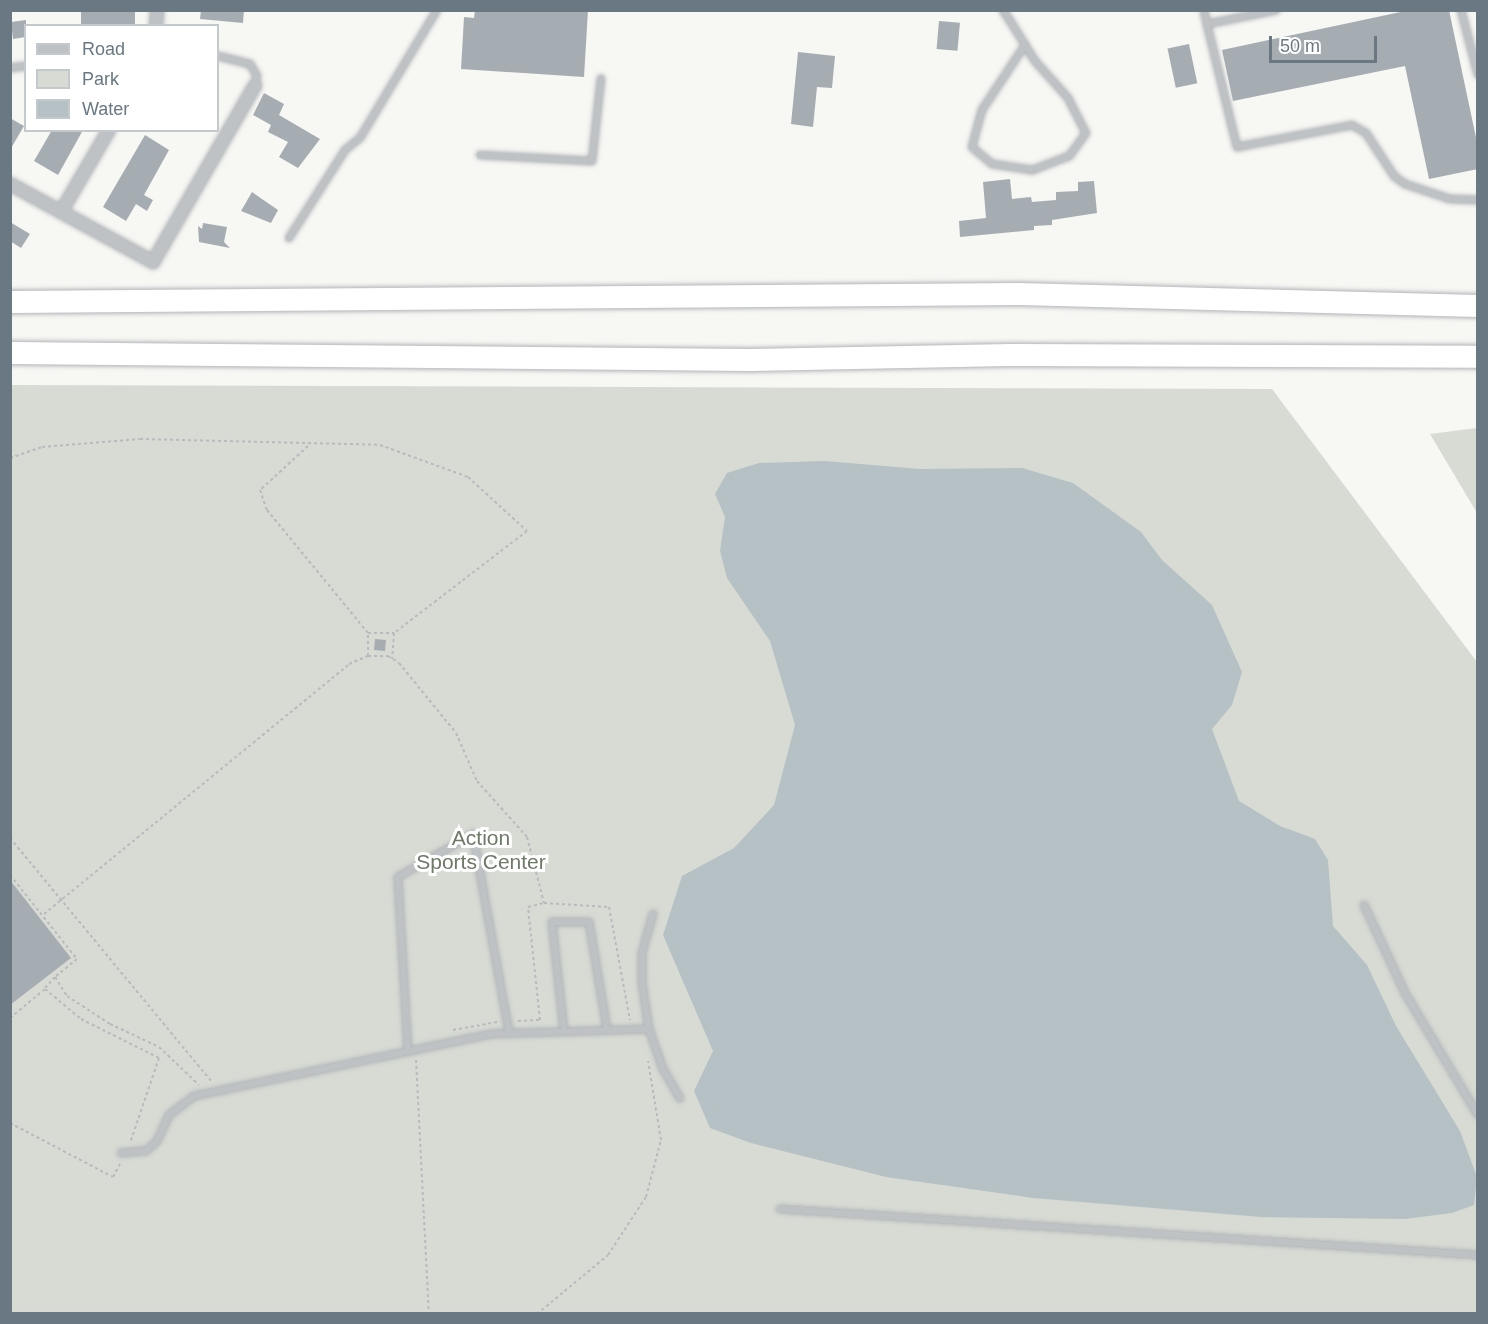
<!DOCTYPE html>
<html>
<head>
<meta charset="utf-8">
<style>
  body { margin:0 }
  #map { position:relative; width:1488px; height:1324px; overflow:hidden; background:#f7f7f4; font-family:Helvetica,sans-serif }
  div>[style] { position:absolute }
  .green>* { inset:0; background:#d7dbd4 }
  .water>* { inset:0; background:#b5c1c4 }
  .building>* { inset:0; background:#a6adb2; transform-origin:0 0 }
  .path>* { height:2px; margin-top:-1px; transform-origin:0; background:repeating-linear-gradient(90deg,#b8bbbd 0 3px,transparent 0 6px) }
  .roads { filter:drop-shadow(0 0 2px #b2b5b8) drop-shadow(0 0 2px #b2b5b8) }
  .service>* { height:6px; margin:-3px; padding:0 3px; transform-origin:3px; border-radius:3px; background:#bec2c5 }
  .minor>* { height:12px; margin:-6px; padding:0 6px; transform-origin:6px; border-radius:6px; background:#bec2c5 }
  .motorway>* { height:22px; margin:-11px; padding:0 11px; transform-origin:11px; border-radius:11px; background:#fff }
  span { translate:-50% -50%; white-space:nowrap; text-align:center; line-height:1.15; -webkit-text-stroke:6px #fff; paint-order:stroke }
  .park-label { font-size:21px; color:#6c7a67 }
  .frame { position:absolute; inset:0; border:12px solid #697882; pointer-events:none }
  .legend { position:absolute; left:24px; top:24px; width:195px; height:108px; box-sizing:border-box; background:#fff; border:2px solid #c3c9cd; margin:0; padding:8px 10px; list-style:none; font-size:18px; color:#697882 }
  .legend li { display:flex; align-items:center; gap:12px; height:30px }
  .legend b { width:30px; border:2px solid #c3c9cd }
  .scale { position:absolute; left:1269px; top:36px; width:108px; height:27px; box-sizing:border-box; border:3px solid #697882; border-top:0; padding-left:8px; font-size:18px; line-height:21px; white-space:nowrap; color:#697882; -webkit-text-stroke:4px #fff; paint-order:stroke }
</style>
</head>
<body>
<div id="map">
  <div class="green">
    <i style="clip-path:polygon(11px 385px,1272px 389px,1477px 662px,1477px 1313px,11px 1313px)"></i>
    <i style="clip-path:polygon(1477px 428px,1478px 428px,1477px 513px,1430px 434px)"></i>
  </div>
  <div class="water">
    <i style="clip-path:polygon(825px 461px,920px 469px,1022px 468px,1073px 483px,1141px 532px,1162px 560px,1212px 605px,1242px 672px,1232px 705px,1212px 729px,1239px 801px,1280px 826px,1315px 839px,1328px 860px,1333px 926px,1367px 965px,1396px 1026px,1460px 1131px,1477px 1177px,1474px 1205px,1452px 1213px,1405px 1219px,1261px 1217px,1033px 1198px,886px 1177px,751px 1143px,710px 1128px,694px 1091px,713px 1051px,663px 935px,682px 876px,734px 848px,774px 805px,795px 725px,770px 641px,727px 578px,720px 551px,725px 517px,715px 494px,727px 473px,759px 463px)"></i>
  </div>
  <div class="building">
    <i style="left:81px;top:10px;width:54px;height:16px"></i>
    <i style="clip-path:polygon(201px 10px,244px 10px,243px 23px,200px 19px)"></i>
    <i style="clip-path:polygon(475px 10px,588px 10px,584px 77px,461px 69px,464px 17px,474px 18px)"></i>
    <i style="clip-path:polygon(1410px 10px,1449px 10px,1478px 147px,1478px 169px,1429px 179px,1405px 66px,1233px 101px,1222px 50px)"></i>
    <i style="clip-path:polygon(26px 20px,26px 37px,13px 39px,11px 22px)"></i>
    <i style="left:939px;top:21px;width:21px;height:28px;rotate:5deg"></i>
    <i style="left:1189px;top:44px;width:40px;height:22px;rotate:78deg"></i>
    <i style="clip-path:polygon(798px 52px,835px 56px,832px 88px,817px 87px,813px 127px,791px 124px)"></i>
    <i style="clip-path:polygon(264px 93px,284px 104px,279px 115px,320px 139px,298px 168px,279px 157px,288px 142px,268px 132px,271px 125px,253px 115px)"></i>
    <i style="clip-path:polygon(10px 118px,24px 126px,10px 150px)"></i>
    <i style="clip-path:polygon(52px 130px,83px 130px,58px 175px,34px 161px)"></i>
    <i style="clip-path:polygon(145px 135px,169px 150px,144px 195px,153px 200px,147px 211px,136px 204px,126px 221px,103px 207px)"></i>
    <i style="clip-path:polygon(1010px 179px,1012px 199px,1031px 197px,1032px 202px,1056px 200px,1056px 192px,1078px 191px,1078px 182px,1094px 181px,1097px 213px,1052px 220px,1052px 225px,1034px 226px,1034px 230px,960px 237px,959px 221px,986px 218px,983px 182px)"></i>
    <i style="clip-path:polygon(252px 192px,278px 210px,271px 223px,241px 211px)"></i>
    <i style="clip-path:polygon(10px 222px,30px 234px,21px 248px,10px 241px)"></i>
    <i style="clip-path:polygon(203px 223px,227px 227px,224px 242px,230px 248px,199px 242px,198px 226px,202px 229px)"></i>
    <i style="left:375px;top:639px;width:11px;height:11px;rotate:5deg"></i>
    <i style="clip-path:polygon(10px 880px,71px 958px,10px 1005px)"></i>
  </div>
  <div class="path">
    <i style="left:308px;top:446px;width:65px;rotate:137.5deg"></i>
    <i style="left:260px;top:490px;width:21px;rotate:71deg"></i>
    <i style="left:267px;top:510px;width:159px;rotate:50.6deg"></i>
    <i style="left:10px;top:458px;width:34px;rotate:-19deg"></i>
    <i style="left:42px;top:447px;width:98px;rotate:-4.7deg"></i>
    <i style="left:140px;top:439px;width:240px;rotate:1.4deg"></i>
    <i style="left:380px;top:445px;width:94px;rotate:20deg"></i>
    <i style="left:468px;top:477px;width:80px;rotate:42.5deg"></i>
    <i style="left:527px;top:531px;width:168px;rotate:142.5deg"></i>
    <i style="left:368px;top:656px;width:23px;rotate:-90deg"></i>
    <i style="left:368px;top:633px;width:26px"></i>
    <i style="left:394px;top:633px;width:26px;rotate:94deg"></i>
    <i style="left:10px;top:838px;width:315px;rotate:50.4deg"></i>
    <i style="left:10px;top:875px;width:107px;rotate:51.4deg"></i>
    <i style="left:77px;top:959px;width:28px;rotate:141deg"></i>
    <i style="left:55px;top:977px;width:22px;rotate:58deg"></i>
    <i style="left:67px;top:996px;width:51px;rotate:33.1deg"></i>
    <i style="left:110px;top:1024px;width:54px;rotate:25.1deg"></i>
    <i style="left:159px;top:1047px;width:55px;rotate:43.5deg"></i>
    <i style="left:44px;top:914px;width:394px;rotate:-39.3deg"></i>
    <i style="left:349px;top:664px;width:21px;rotate:-23deg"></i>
    <i style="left:368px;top:656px;width:20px"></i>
    <i style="left:388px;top:656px;width:13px;rotate:32deg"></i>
    <i style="left:399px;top:663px;width:90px;rotate:50.8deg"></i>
    <i style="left:456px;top:733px;width:52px;rotate:66.4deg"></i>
    <i style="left:477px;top:781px;width:75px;rotate:48.2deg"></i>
    <i style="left:527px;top:837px;width:68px;rotate:75.6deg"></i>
    <i style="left:45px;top:988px;width:15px;rotate:-48deg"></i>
    <i style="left:10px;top:1018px;width:45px;rotate:-39.6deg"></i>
    <i style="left:45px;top:989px;width:47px;rotate:39.8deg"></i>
    <i style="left:81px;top:1019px;width:87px;rotate:26.6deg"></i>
    <i style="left:159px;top:1058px;width:90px;rotate:108.8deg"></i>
    <i style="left:518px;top:1021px;width:22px;rotate:-3deg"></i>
    <i style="left:540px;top:1020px;width:114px;rotate:-96.1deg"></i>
    <i style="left:528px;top:907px;width:16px;rotate:-14deg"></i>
    <i style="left:544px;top:903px;width:65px;rotate:3.5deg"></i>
    <i style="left:609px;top:907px;width:115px;rotate:79.5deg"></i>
    <i style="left:453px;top:1030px;width:45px;rotate:-10.3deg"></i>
    <i style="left:416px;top:1060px;width:254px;rotate:87.1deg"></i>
    <i style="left:10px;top:1123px;width:116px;rotate:27.7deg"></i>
    <i style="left:113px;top:1177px;width:15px;rotate:-62deg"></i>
    <i style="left:537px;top:1314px;width:92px;rotate:-39.7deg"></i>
    <i style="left:608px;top:1255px;width:69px;rotate:-56.8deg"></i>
    <i style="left:646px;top:1197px;width:59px;rotate:-75.3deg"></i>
    <i style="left:661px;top:1140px;width:80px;rotate:-99.3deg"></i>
  </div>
  <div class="roads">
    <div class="service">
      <i style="left:1003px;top:10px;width:17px;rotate:57deg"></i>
      <i style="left:1012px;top:24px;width:25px;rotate:58deg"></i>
      <i style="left:1025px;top:45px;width:19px;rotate:58deg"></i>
      <i style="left:1035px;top:61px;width:50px;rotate:48.3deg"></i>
      <i style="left:1068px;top:98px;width:39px;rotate:63deg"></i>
      <i style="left:1086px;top:133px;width:29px;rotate:126deg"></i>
      <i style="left:1069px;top:156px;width:40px;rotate:159deg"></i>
      <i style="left:1032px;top:170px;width:40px;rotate:-171.5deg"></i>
      <i style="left:992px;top:164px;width:26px;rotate:-140deg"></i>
      <i style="left:972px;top:147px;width:38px;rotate:-75deg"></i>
      <i style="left:982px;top:110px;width:78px;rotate:-56.5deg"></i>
      <i style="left:1204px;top:10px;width:14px;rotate:78deg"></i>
      <i style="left:1207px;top:24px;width:71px;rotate:-11.3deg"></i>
      <i style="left:1461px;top:10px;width:67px;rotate:75.3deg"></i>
      <i style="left:1207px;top:24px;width:127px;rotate:76.3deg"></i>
      <i style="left:1237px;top:147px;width:117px;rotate:-10.8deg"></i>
      <i style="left:1352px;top:125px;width:16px;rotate:30deg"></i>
      <i style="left:1366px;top:133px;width:51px;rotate:56.9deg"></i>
      <i style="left:1394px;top:176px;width:14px;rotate:36deg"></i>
      <i style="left:1405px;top:184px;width:47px;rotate:18.4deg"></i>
      <i style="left:1450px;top:199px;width:28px;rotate:2deg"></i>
      <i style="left:218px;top:56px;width:33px;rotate:14deg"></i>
      <i style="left:250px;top:64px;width:14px;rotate:60deg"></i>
      <i style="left:257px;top:76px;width:9px;rotate:103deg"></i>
      <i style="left:10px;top:68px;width:16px;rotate:-7deg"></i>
      <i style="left:480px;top:155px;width:112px;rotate:3.1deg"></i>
      <i style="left:592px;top:161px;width:83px;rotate:-83.8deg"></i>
      <i style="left:289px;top:238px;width:104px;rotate:-57.5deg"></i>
      <i style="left:345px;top:150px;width:19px;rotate:-39deg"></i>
      <i style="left:360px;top:138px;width:149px;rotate:-59deg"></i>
      <i style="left:1364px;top:905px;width:97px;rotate:65deg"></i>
      <i style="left:1405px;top:993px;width:142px;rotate:59.1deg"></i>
      <i style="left:653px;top:914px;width:41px;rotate:105.8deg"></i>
      <i style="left:642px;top:953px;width:30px;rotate:90deg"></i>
      <i style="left:642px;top:983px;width:47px;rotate:81.3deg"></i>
      <i style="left:649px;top:1029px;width:42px;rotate:70.7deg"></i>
      <i style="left:663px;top:1069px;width:34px;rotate:60deg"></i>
      <i style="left:564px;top:1031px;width:110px;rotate:-96.3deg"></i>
      <i style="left:552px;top:922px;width:37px"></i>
      <i style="left:589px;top:922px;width:109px;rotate:80.5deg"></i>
      <i style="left:408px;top:1052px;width:175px;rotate:-93.3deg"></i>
      <i style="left:398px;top:877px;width:86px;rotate:-29.8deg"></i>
      <i style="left:473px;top:834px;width:202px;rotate:79.7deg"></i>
      <i style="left:121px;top:1153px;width:25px;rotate:-5deg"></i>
      <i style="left:146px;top:1151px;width:15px;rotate:-42deg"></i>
      <i style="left:157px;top:1141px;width:29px;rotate:-65deg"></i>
      <i style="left:169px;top:1115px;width:31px;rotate:-37deg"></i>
      <i style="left:194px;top:1096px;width:304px;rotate:-11.8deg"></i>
      <i style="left:492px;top:1034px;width:157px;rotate:-1.8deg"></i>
      <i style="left:780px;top:1209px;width:700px;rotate:3.77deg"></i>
    </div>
    <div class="minor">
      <i style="left:156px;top:26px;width:16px;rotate:-86deg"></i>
      <i style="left:10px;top:184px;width:163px;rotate:28.6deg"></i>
      <i style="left:153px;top:262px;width:204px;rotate:-60deg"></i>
      <i style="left:61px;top:212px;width:95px;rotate:-59.7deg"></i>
    </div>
    <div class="motorway">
      <i style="left:10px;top:302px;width:1009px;rotate:-0.45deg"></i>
      <i style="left:1019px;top:294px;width:459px;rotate:1.5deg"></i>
      <i style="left:10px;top:353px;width:741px;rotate:0.54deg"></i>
      <i style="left:751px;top:360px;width:259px;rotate:-1.1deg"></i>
      <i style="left:1010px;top:355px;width:468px;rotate:0.2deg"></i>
    </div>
  </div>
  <div class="park-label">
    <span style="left:481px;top:850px">Action<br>Sports Center</span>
  </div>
  <div class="frame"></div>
  <ul class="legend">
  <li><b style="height:8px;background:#bec2c5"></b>Road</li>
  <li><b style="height:16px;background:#d7dbd4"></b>Park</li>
  <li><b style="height:16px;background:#b5c1c4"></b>Water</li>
  </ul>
  <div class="scale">50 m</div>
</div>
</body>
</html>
